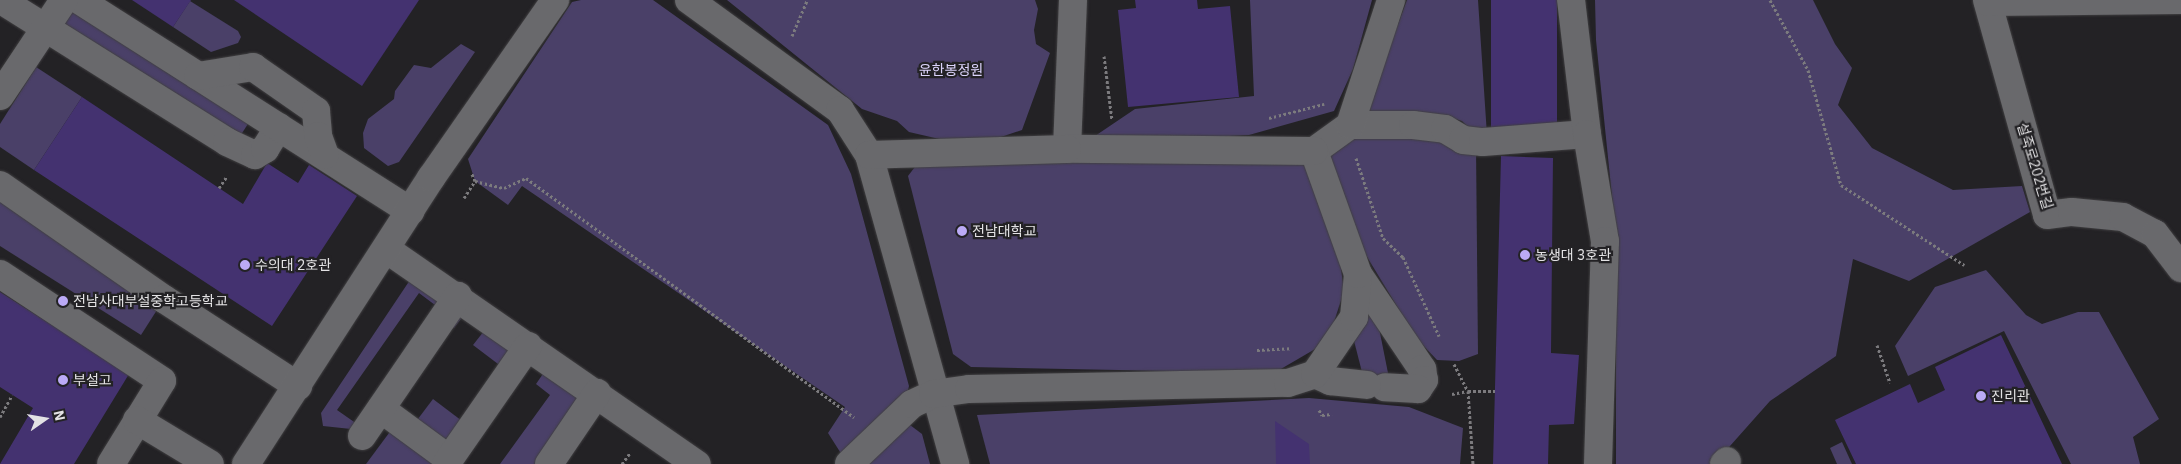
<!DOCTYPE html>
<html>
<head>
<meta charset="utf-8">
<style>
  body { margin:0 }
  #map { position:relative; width:2181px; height:464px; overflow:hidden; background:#232225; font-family:"IBM Plex Sans","Noto Sans KR",sans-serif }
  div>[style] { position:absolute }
  .green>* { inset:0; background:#4a4068; transform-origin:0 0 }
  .building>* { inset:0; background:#443270; transform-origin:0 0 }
  .path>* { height:3px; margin-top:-1.5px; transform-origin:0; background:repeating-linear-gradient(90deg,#7c7b7e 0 2.5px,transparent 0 5px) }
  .roads { filter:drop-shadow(0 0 1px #403f41) drop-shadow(0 0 1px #403f41) }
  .minor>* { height:28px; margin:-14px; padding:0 14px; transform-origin:14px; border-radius:14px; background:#69696c }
  .dots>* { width:14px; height:14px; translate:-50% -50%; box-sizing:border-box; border:2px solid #232225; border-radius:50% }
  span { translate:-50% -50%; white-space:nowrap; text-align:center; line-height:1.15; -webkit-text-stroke:4.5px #232225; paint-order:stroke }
  .park-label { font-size:14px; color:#dbd3fa }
  .street-label { font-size:14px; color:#e3e2e4 }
  .poi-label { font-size:14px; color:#e3e2e4 }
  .left { translate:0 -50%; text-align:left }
  .north { position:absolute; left:20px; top:394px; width:50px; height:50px; -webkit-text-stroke:4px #232225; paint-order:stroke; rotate:77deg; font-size:14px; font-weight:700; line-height:20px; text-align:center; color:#e3e2e4 }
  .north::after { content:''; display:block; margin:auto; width:18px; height:22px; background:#e3e2e4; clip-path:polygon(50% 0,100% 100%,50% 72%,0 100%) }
</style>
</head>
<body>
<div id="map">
  <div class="green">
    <i style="clip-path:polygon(581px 0,653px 0,828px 125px,851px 174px,909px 386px,905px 402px,842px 455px,828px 433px,845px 407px,522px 186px,508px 205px,475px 181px,468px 159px,572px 2px)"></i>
    <i style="clip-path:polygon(727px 0,1035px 0,1038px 9px,1034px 30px,1036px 44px,1050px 53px,1022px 130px,1001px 137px,948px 141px,909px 132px,897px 121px,862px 109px)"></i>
    <i style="clip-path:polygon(1250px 0,1372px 0,1353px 69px,1334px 111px,1249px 135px,1170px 139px,1095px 136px,1135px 109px,1254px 96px)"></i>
    <i style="clip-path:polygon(1407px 0,1478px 0,1487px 135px,1475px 134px,1462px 121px,1438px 114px,1365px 112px)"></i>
    <i style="clip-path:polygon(1595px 0,1813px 0,1835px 44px,1852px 68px,1838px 105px,1872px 148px,1953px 190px,2022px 186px,2030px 212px,1909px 281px,1853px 259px,1836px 356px,1770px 401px,1714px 464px,1616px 464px,1616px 236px,1596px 40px)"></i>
    <i style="clip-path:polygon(190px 1px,238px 31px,241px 37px,238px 43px,211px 52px,173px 27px)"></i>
    <i style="left:76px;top:5px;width:209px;height:24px;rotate:33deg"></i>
    <i style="clip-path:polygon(461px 44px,475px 52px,399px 162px,388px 166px,364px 148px,363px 133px,368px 119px,394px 99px,395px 91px,414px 65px,431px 68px)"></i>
    <i style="clip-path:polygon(36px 67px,82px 97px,34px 170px,0 147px,0 124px)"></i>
    <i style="clip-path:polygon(1355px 130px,1476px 146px,1478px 354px,1459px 361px,1437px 360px,1416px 338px,1352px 232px,1323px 153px)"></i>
    <i style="clip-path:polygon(921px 159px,1311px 164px,1339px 254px,1344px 291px,1334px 322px,1322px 345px,1274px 373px,971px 367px,953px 354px,908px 176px)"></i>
    <i style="clip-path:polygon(0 185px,164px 299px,141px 335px,0 246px)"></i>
    <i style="clip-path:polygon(1986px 270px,2026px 315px,2042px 324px,2078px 312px,2099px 312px,2159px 419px,2133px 437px,2140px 464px,2071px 464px,2004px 331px,1908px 376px,1895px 346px,1935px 287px)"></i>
    <i style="clip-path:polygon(412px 277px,444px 294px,439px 308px,419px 293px,337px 410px,357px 424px,351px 429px,323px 426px,321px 413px)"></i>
    <i style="clip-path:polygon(459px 301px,523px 346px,502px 367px,473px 345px,484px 331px,464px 315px,454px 328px,444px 321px)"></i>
    <i style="clip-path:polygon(1359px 304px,1376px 313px,1390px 383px,1364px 380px,1351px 329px)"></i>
    <i style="clip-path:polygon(547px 368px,587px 396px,540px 464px,500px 464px,550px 395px,536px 384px)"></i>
    <i style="clip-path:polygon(1309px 398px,1409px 407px,1463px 428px,1460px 464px,990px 464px,977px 415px)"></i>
    <i style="left:433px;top:399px;width:36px;height:27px;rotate:37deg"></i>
    <i style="clip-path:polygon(906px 422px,922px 434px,930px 464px,869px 464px)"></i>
    <i style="clip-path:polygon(392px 429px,437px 464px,366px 464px)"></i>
    <i style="clip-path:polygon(1842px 442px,1852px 464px,1837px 464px,1830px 448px)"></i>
  </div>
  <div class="building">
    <i style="clip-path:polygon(132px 0,191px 0,173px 27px)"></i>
    <i style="clip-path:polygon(234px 0,419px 0,362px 86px)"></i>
    <i style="clip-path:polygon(1135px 0,1197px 0,1198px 9px,1230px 6px,1239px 97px,1128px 107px,1118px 10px,1136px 8px)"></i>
    <i style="left:1491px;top:0;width:66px;height:138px"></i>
    <i style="clip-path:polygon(82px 97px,243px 204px,267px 163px,298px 183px,309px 165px,357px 196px,272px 326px,34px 170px)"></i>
    <i style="clip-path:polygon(1501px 156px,1553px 158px,1551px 353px,1579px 355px,1574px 424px,1549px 425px,1548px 464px,1493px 464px)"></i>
    <i style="clip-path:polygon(0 292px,129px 374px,74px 464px,0 464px,33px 408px,0 387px)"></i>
    <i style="clip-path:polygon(2001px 335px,2062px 464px,1856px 464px,1835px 420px,1910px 384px,1918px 403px,1945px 390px,1935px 367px)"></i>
    <i style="clip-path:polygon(1275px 421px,1309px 444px,1310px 464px,1276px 464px)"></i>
  </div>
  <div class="path">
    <i style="left:1770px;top:0;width:80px;rotate:61.5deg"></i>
    <i style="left:1808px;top:70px;width:120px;rotate:74deg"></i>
    <i style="left:1841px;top:185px;width:147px;rotate:33deg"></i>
    <i style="left:792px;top:36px;width:39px;rotate:-67deg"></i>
    <i style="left:1104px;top:56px;width:64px;rotate:82.9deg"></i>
    <i style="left:1269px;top:118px;width:57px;rotate:-14.3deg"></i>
    <i style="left:1356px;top:158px;width:84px;rotate:71.4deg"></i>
    <i style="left:1383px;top:238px;width:28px;rotate:44deg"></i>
    <i style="left:1403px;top:257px;width:87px;rotate:65.5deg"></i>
    <i style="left:475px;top:181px;width:30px;rotate:14deg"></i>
    <i style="left:504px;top:188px;width:24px;rotate:-24deg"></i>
    <i style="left:526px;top:178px;width:406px;rotate:36.1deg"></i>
    <i style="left:219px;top:188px;width:14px;rotate:-56deg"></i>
    <i style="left:464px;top:198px;width:20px;rotate:-57deg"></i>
    <i style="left:475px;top:181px;width:8px;rotate:-113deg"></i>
    <i style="left:1877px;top:345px;width:40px;rotate:71.1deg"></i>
    <i style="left:1257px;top:350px;width:34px;rotate:-3deg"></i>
    <i style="left:1454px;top:364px;width:30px;rotate:63deg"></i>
    <i style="left:1468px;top:391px;width:27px"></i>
    <i style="left:1452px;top:394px;width:16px;rotate:-11deg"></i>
    <i style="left:1468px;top:391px;width:73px;rotate:86.1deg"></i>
    <i style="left:1319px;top:410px;width:6px;rotate:59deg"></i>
    <i style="left:1322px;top:415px;width:10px;rotate:-6deg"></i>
    <i style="left:0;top:417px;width:25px;rotate:-61deg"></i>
    <i style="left:622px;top:464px;width:14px;rotate:-54deg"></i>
  </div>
  <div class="roads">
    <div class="minor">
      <i style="left:1px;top:0;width:267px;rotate:32.1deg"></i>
      <i style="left:227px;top:142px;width:31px;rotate:25deg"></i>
      <i style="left:255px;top:155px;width:12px;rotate:-31deg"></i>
      <i style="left:265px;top:149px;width:26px;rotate:-58deg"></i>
      <i style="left:79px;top:0;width:393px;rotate:32.5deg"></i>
      <i style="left:689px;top:0;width:187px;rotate:36.1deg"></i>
      <i style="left:840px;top:110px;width:54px;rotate:57.2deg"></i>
      <i style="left:869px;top:155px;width:321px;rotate:74.4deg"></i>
      <i style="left:1987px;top:0;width:223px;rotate:74.4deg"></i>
      <i style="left:2047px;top:215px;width:25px;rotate:-7deg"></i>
      <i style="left:2072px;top:212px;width:51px;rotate:5.6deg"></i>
      <i style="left:2123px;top:217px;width:36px;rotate:28deg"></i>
      <i style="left:2155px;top:234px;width:43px;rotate:52.6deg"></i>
      <i style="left:1988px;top:2px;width:193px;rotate:-0.6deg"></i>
      <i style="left:198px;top:76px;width:56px;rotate:-9.3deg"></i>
      <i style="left:253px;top:67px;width:77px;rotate:34.9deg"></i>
      <i style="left:316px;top:111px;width:25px;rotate:85deg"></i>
      <i style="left:318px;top:136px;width:20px;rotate:70deg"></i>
      <i style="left:0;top:96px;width:115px;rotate:-56.3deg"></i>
      <i style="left:1350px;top:125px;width:63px"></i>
      <i style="left:1413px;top:125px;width:32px;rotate:7deg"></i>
      <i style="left:1445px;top:129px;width:21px;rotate:31deg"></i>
      <i style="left:1463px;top:140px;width:20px;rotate:6deg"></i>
      <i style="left:1483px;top:142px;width:104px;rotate:-4.4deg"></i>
      <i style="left:1587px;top:134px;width:135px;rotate:-96.8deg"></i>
      <i style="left:1587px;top:134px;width:109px;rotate:80.5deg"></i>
      <i style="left:1605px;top:241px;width:223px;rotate:91.8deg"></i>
      <i style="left:1067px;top:149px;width:149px;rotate:-87.7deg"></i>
      <i style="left:1314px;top:151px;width:44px;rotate:-35.8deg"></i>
      <i style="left:1350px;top:125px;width:132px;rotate:-71.8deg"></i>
      <i style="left:0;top:185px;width:200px;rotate:34.8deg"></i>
      <i style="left:164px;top:299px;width:160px;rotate:33deg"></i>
      <i style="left:386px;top:249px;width:378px;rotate:34.7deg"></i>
      <i style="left:0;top:274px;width:194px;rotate:33.4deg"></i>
      <i style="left:162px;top:381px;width:97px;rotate:121.6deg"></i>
      <i style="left:1358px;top:274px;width:115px;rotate:56deg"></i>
      <i style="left:1422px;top:369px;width:11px;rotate:80deg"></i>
      <i style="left:1424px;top:380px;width:11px;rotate:124deg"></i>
      <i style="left:1418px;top:389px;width:33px;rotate:-177deg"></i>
      <i style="left:1315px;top:374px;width:17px;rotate:25deg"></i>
      <i style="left:1330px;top:381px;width:37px;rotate:6deg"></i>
      <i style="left:381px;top:409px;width:84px;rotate:36.3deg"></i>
      <i style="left:137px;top:420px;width:85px;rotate:31.1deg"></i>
      <i style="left:362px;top:436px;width:170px;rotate:-55.6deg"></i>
      <i style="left:246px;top:464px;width:341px;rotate:-57.1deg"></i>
      <i style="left:431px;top:178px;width:217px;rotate:-55.1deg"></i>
      <i style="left:446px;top:464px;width:144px;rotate:-55.2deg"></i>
      <i style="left:549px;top:464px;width:86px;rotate:-55.9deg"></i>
      <i style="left:849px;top:464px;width:87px;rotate:-43.6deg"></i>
      <i style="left:912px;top:404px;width:23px;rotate:-25deg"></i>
      <i style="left:933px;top:394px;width:36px;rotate:-8deg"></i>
      <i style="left:969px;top:389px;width:319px;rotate:-1.1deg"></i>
      <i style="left:1288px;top:383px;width:28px;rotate:-18deg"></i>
      <i style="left:1315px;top:374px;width:69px;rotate:-55.6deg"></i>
      <i style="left:1354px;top:317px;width:43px;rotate:-84.7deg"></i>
      <i style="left:1358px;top:274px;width:131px;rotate:-109.7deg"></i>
      <i style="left:1314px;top:151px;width:247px;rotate:-179.5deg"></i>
      <i style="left:1067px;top:149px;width:198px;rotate:178.3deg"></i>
      <i style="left:1724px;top:464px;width:4px;rotate:-45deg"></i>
    </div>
  </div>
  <div class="dots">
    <i style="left:962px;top:231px;background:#bbaaf6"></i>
    <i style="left:1525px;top:255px;background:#bbaaf6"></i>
    <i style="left:245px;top:265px;background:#bbaaf6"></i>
    <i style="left:63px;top:301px;background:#bbaaf6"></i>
    <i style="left:63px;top:380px;background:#bbaaf6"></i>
    <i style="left:1981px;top:396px;background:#bbaaf6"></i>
  </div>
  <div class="park-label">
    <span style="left:951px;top:70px">윤한봉정원</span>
  </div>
  <div class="street-label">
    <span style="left:2035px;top:166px;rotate:73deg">설죽로202번길</span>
  </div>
  <div class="poi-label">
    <span class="left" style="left:972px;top:231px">전남대학교</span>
    <span class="left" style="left:1535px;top:255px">농생대 3호관</span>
    <span class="left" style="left:255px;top:265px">수의대 2호관</span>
    <span class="left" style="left:73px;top:301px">전남사대부설중학고등학교</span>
    <span class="left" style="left:73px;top:380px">부설고</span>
    <span class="left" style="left:1991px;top:396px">진리관</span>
  </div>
  <div class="north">N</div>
</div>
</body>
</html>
